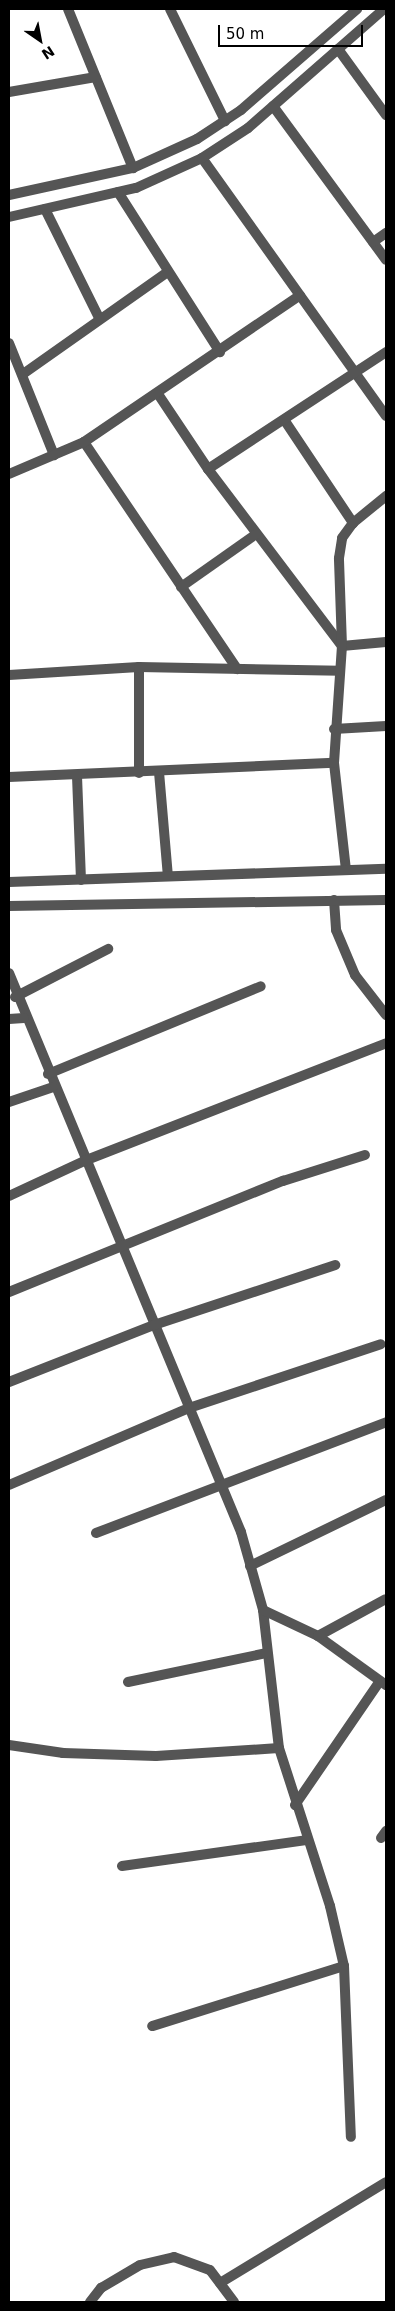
<!DOCTYPE html>
<html>
<head>
<meta charset="utf-8">
<style>
  body { margin:0 }
  #map { position:relative; width:395px; height:2311px; overflow:hidden; background:#fff; font-family:"DejaVu Sans",sans-serif }
  div>[style] { position:absolute }
  .minor>* { height:10px; margin:-5px; padding:0 5px; transform-origin:5px; border-radius:5px; background:#555 }
  .tertiary>* { height:10px; margin:-5px; padding:0 5px; transform-origin:5px; border-radius:5px; background:#555 }
  span { translate:-50% -50%; white-space:nowrap; text-align:center; line-height:1.15; -webkit-text-stroke:4px #fff; paint-order:stroke }
  .frame { position:absolute; inset:0; border:10px solid #000; pointer-events:none }
  .north { position:absolute; left:15px; top:15px; width:50px; height:50px; -webkit-text-stroke:4px #fff; paint-order:stroke; rotate:147deg; font-size:14px; font-weight:700; line-height:20px; text-align:center; color:#000 }
  .north::after { content:''; display:block; margin:auto; width:18px; height:22px; background:#000; clip-path:polygon(50% 0,100% 100%,50% 72%,0 100%) }
  .scale { position:absolute; left:218px; top:25px; width:145px; height:22px; box-sizing:border-box; border:2px solid #000; border-top:0; padding-left:6px; font-size:15px; line-height:18px; white-space:nowrap; color:#000; -webkit-text-stroke:4px #fff; paint-order:stroke }
</style>
</head>
<body>
<div id="map">
  <div class="minor">
    <i style="left:68px;top:9px;width:172px;rotate:67.8deg"></i>
    <i style="left:170px;top:9px;width:125px;rotate:63.8deg"></i>
    <i style="left:338px;top:49px;width:82px;rotate:54deg"></i>
    <i style="left:9px;top:92px;width:88px;rotate:-9.8deg"></i>
    <i style="left:273px;top:106px;width:191px;rotate:53.7deg"></i>
    <i style="left:202px;top:158px;width:317px;rotate:54.5deg"></i>
    <i style="left:118px;top:192px;width:190px;rotate:57.5deg"></i>
    <i style="left:9px;top:195px;width:127px;rotate:-12.3deg"></i>
    <i style="left:133px;top:168px;width:70px;rotate:-24.4deg"></i>
    <i style="left:197px;top:139px;width:53px;rotate:-33.4deg"></i>
    <i style="left:241px;top:110px;width:154px;rotate:-41deg"></i>
    <i style="left:45px;top:209px;width:122px;rotate:63.6deg"></i>
    <i style="left:9px;top:217px;width:130px;rotate:-12.9deg"></i>
    <i style="left:136px;top:188px;width:72px;rotate:-24.4deg"></i>
    <i style="left:202px;top:158px;width:55px;rotate:-33.1deg"></i>
    <i style="left:248px;top:128px;width:181px;rotate:-41.2deg"></i>
    <i style="left:373px;top:242px;width:16px;rotate:-35deg"></i>
    <i style="left:9px;top:343px;width:121px;rotate:68.1deg"></i>
    <i style="left:23px;top:374px;width:175px;rotate:-35.2deg"></i>
    <i style="left:158px;top:394px;width:90px;rotate:56.3deg"></i>
    <i style="left:208px;top:469px;width:222px;rotate:52.9deg"></i>
    <i style="left:342px;top:646px;width:44px;rotate:-5.2deg"></i>
    <i style="left:285px;top:421px;width:123px;rotate:56.3deg"></i>
    <i style="left:84px;top:442px;width:274px;rotate:56deg"></i>
    <i style="left:208px;top:469px;width:213px;rotate:-33.3deg"></i>
    <i style="left:9px;top:474px;width:82px;rotate:-23.1deg"></i>
    <i style="left:84px;top:442px;width:261px;rotate:-34.2deg"></i>
    <i style="left:181px;top:587px;width:92px;rotate:-35.2deg"></i>
    <i style="left:139px;top:667px;width:106px;rotate:90deg"></i>
    <i style="left:9px;top:675px;width:130px;rotate:-3.5deg"></i>
    <i style="left:139px;top:667px;width:201px;rotate:1.1deg"></i>
    <i style="left:334px;top:729px;width:52px;rotate:-3.3deg"></i>
    <i style="left:159px;top:772px;width:104px;rotate:85.1deg"></i>
    <i style="left:77px;top:776px;width:104px;rotate:87.8deg"></i>
    <i style="left:9px;top:777px;width:325px;rotate:-2.5deg"></i>
    <i style="left:346px;top:870px;width:108px;rotate:-96.4deg"></i>
    <i style="left:334px;top:763px;width:117px;rotate:-86.1deg"></i>
    <i style="left:342px;top:646px;width:88px;rotate:-92deg"></i>
    <i style="left:339px;top:558px;width:20px;rotate:-81deg"></i>
    <i style="left:342px;top:538px;width:19px;rotate:-54deg"></i>
    <i style="left:353px;top:523px;width:43px;rotate:-39.3deg"></i>
    <i style="left:334px;top:900px;width:30px;rotate:86deg"></i>
    <i style="left:336px;top:930px;width:49px;rotate:67.1deg"></i>
    <i style="left:355px;top:975px;width:51px;rotate:52.2deg"></i>
    <i style="left:9px;top:973px;width:605px;rotate:67.46deg"></i>
    <i style="left:241px;top:1532px;width:81px;rotate:74.2deg"></i>
    <i style="left:263px;top:1610px;width:139px;rotate:83.4deg"></i>
    <i style="left:279px;top:1748px;width:166px;rotate:72.1deg"></i>
    <i style="left:330px;top:1906px;width:62px;rotate:76.9deg"></i>
    <i style="left:344px;top:1966px;width:201px;rotate:162.6deg"></i>
    <i style="left:15px;top:997px;width:105px;rotate:-27.3deg"></i>
    <i style="left:9px;top:1019px;width:15px;rotate:-4deg"></i>
    <i style="left:48px;top:1074px;width:230px;rotate:-22.4deg"></i>
    <i style="left:9px;top:1102px;width:46px;rotate:-18.8deg"></i>
    <i style="left:9px;top:1196px;width:83px;rotate:-25deg"></i>
    <i style="left:84px;top:1161px;width:324px;rotate:-21.3deg"></i>
    <i style="left:9px;top:1292px;width:296px;rotate:-22.1deg"></i>
    <i style="left:283px;top:1181px;width:86px;rotate:-17.6deg"></i>
    <i style="left:9px;top:1382px;width:156px;rotate:-21.5deg"></i>
    <i style="left:154px;top:1325px;width:191px;rotate:-18.3deg"></i>
    <i style="left:9px;top:1485px;width:196px;rotate:-23.2deg"></i>
    <i style="left:189px;top:1408px;width:202px;rotate:-18.4deg"></i>
    <i style="left:96px;top:1533px;width:311px;rotate:-20.9deg"></i>
    <i style="left:250px;top:1566px;width:151px;rotate:-25.9deg"></i>
    <i style="left:263px;top:1610px;width:61px;rotate:25.3deg"></i>
    <i style="left:318px;top:1636px;width:84px;rotate:35.8deg"></i>
    <i style="left:318px;top:1636px;width:77px;rotate:-28.6deg"></i>
    <i style="left:128px;top:1682px;width:142px;rotate:-11.8deg"></i>
    <i style="left:9px;top:1745px;width:55px;rotate:8.4deg"></i>
    <i style="left:63px;top:1753px;width:93px;rotate:1.8deg"></i>
    <i style="left:156px;top:1756px;width:123px;rotate:-3.7deg"></i>
    <i style="left:295px;top:1805px;width:150px;rotate:-55.6deg"></i>
    <i style="left:381px;top:1838px;width:9px;rotate:-54deg"></i>
    <i style="left:122px;top:1866px;width:186px;rotate:-8deg"></i>
    <i style="left:344px;top:1966px;width:171px;rotate:87.7deg"></i>
    <i style="left:220px;top:2283px;width:194px;rotate:-31.3deg"></i>
    <i style="left:90px;top:2302px;width:18px;rotate:-52deg"></i>
    <i style="left:101px;top:2288px;width:45px;rotate:-30.5deg"></i>
    <i style="left:140px;top:2265px;width:35px;rotate:-13deg"></i>
    <i style="left:174px;top:2257px;width:38px;rotate:20deg"></i>
    <i style="left:210px;top:2270px;width:40px;rotate:53deg"></i>
  </div>
  <div class="tertiary">
    <i style="left:9px;top:882px;width:377px;rotate:-2deg"></i>
    <i style="left:9px;top:906px;width:377px;rotate:-0.9deg"></i>
  </div>
  <div class="frame"></div>
  <div class="north">N</div>
  <div class="scale">50 m</div>
</div>
</body>
</html>
